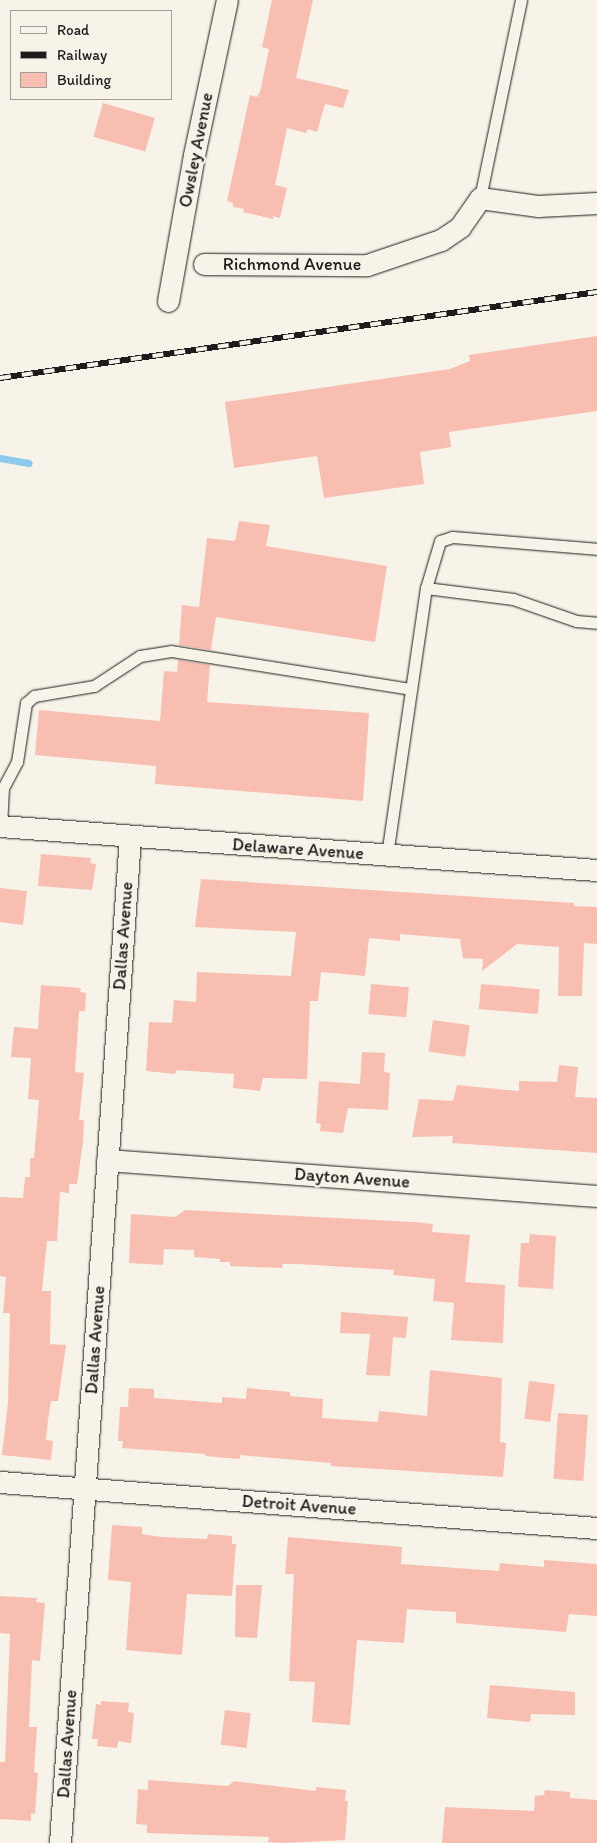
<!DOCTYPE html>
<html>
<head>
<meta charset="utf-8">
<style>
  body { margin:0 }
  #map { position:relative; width:597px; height:1843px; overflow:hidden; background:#f7f3e8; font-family:Itim,sans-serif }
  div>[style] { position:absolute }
  .stream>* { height:7px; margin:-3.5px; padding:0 3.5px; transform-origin:3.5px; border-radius:3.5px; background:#8ec9ee }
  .building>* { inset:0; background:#f9beb2; transform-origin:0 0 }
  .roads { filter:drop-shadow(0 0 1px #1c1c1c) drop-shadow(0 0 1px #1c1c1c) }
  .lane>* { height:11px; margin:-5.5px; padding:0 5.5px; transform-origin:5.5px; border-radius:5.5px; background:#f7f3e8 }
  .street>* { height:21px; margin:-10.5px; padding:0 10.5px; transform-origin:10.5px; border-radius:10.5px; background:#f7f3e8 }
  .rail>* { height:5.5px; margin-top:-2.75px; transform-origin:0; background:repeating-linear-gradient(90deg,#f7f3e8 0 11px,#1c1c1c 0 22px); box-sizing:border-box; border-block:1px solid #1c1c1c }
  span { translate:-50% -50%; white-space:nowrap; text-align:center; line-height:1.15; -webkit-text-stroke:5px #f7f3e8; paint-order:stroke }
  .street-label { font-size:18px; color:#1c1c1c }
  .legend { position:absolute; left:10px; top:10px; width:162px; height:90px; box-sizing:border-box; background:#f7f3e8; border:1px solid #9f9d96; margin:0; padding:6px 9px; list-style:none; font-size:15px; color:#1c1c1c }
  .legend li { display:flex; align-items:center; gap:10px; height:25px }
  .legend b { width:25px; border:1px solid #9f9d96 }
</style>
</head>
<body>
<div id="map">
  <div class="stream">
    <i style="left:0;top:458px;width:29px;rotate:10deg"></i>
  </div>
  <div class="building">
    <i style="clip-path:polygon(272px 0,313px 0,296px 78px,349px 90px,343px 108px,325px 104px,317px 132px,308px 129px,306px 133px,287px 128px,275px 185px,287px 188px,280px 218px,273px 216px,273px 219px,243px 212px,244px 209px,233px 207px,233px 203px,227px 201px,250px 95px,257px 97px,260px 92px,269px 49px,262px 47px)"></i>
    <i style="left:103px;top:103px;width:54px;height:35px;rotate:16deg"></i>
    <i style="clip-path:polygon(597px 336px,597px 411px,449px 432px,451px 447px,420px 452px,424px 484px,324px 498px,317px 456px,234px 468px,225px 402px,450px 369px,470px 361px,469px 355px)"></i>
    <i style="clip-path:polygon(239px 521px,270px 525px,266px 546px,387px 566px,375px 642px,216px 617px,211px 650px,179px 645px,182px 605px,199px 607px,207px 538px,235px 541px)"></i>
    <i style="clip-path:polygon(178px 660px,210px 665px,207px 702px,369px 713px,363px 801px,155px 784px,156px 766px,35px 755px,39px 710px,160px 721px,164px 671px,177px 672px)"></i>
    <i style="clip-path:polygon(41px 854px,91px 858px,90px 863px,96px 864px,92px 890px,38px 886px)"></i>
    <i style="clip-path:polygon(201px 879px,574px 903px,574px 906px,597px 907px,597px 944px,584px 943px,582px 996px,558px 996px,559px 947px,517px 944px,482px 971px,483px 959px,463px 958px,460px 939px,400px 934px,400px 941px,369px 938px,365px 976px,321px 972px,318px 1001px,310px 1001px,307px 1079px,263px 1078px,260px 1091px,233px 1088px,234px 1074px,176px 1070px,175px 1074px,146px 1071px,149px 1022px,172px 1023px,174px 1000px,196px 1002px,197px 972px,291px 976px,296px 932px,195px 927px)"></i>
    <i style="clip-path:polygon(0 888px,27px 891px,23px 925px,0 922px)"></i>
    <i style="left:371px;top:984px;width:38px;height:30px;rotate:5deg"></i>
    <i style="left:481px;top:984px;width:59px;height:25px;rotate:5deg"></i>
    <i style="clip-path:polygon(41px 985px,81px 988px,80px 992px,86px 993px,85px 1011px,79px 1011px,75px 1072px,84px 1073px,79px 1120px,84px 1120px,83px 1142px,77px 1184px,69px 1184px,69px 1193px,60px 1192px,57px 1241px,47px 1241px,42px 1291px,51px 1291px,50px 1344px,66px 1345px,58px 1401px,51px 1401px,48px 1420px,46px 1440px,53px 1441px,51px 1460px,2px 1455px,8px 1402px,10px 1313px,3px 1313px,6px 1277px,0 1276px,0 1197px,23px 1198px,25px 1177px,30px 1177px,30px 1158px,34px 1158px,39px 1100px,28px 1099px,31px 1058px,11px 1057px,14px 1027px,38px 1029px)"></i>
    <i style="left:433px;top:1020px;width:37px;height:32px;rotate:8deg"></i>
    <i style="clip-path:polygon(362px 1052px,385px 1053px,384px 1072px,390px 1073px,388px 1110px,348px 1108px,343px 1133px,320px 1131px,321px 1124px,316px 1123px,319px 1081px,360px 1084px)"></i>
    <i style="clip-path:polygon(559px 1065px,578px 1067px,575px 1097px,597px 1098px,597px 1153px,452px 1143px,453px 1136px,412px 1137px,419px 1099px,453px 1101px,457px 1085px,519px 1091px,519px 1081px,557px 1082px)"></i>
    <i style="clip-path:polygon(185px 1210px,413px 1222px,433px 1224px,432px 1232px,470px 1235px,465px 1282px,505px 1285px,503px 1343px,451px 1340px,454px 1303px,433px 1301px,435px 1279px,393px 1275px,394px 1270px,298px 1264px,283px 1264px,282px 1268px,230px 1266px,230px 1262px,220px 1262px,220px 1259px,194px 1257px,194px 1250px,164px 1249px,163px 1265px,129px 1263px,131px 1214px,175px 1217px)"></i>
    <i style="clip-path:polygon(530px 1234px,556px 1236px,553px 1289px,518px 1287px,521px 1243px,529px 1243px)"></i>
    <i style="clip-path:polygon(341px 1312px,408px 1317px,406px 1338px,393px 1337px,390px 1376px,366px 1375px,370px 1334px,340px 1333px)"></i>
    <i style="clip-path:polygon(430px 1370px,502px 1378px,500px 1442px,506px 1443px,503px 1477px,331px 1466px,331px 1463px,240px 1455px,240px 1459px,205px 1456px,205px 1454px,122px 1448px,123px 1441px,118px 1441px,120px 1407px,128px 1407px,129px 1388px,154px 1389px,154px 1398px,222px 1403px,222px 1397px,246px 1399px,247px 1388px,290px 1392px,290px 1396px,323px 1399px,322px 1418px,378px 1422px,379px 1411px,427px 1416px)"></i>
    <i style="left:529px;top:1381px;width:26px;height:38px;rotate:7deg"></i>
    <i style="left:558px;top:1413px;width:30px;height:66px;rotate:4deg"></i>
    <i style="clip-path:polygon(112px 1525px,142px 1527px,142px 1534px,162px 1537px,207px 1539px,208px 1534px,232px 1536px,232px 1544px,236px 1544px,232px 1596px,187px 1594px,182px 1655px,126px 1650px,131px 1582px,108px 1580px)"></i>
    <i style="clip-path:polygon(288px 1537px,402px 1547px,401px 1564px,499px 1571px,500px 1563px,544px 1567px,544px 1560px,597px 1564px,597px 1616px,569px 1614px,566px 1632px,456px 1623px,456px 1612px,407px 1609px,404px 1643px,357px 1640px,350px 1725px,312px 1722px,315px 1682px,289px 1681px,294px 1574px,285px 1574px)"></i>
    <i style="clip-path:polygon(236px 1585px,262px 1585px,257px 1638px,235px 1637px)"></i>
    <i style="clip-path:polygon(0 1596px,37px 1598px,36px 1602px,45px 1603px,40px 1661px,32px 1660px,29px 1727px,37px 1727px,34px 1772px,38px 1773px,35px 1814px,31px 1813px,31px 1821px,0 1819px,0 1762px,5px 1762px,10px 1634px,0 1633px)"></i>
    <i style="clip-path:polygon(490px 1685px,575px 1692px,575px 1715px,531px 1714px,530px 1722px,487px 1718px)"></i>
    <i style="clip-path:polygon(101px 1701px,129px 1703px,128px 1712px,134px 1713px,131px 1743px,118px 1741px,117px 1748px,97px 1746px,98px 1739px,92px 1739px,96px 1704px,101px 1705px)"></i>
    <i style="left:225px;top:1710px;width:26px;height:35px;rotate:7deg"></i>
    <i style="clip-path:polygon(148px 1780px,228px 1786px,234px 1781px,316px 1791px,316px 1787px,346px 1790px,345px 1801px,348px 1801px,345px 1840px,283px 1843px,268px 1842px,269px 1837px,147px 1833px,147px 1825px,136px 1824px,138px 1789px,148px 1790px)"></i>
    <i style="clip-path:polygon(545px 1790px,570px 1792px,570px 1798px,597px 1800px,597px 1843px,442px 1843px,445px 1807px,534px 1811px,535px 1796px,544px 1795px)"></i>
  </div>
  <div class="roads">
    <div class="lane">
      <i style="left:480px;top:198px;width:202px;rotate:-78.3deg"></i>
      <i style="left:426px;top:588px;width:88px;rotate:7.2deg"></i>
      <i style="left:513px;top:599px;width:67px;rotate:19.2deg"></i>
      <i style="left:576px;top:621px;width:21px;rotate:5deg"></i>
      <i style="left:1px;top:826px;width:38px;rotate:-87deg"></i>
      <i style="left:3px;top:788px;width:30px;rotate:-62deg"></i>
      <i style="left:17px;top:762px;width:60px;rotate:-81.3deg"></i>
      <i style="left:26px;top:703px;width:11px;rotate:-41deg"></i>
      <i style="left:34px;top:696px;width:61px;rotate:-9.5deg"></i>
      <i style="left:94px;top:686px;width:55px;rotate:-33.1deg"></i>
      <i style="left:140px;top:656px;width:31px;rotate:-9deg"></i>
      <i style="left:171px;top:651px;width:243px;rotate:9deg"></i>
      <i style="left:387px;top:855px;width:270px;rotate:-81.7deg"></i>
      <i style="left:426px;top:588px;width:49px;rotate:-73.4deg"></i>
      <i style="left:440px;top:541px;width:13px;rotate:-18deg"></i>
      <i style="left:452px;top:537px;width:145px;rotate:4.7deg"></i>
    </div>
    <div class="street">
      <i style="left:204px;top:264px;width:163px;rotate:0.4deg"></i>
      <i style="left:367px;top:265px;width:78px;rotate:-18.7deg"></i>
      <i style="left:441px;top:240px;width:23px;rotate:-34deg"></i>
      <i style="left:460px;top:227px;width:35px;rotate:-55deg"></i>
      <i style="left:480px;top:198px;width:59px;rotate:7.9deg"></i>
      <i style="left:538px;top:206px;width:59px;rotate:-2.9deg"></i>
      <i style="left:168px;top:301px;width:148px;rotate:-79.9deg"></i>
      <i style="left:194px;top:155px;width:158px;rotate:-78deg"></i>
      <i style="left:0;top:826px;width:599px;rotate:4.22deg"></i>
      <i style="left:107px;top:1160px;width:491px;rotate:4.2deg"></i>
      <i style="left:0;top:1482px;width:599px;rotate:4.41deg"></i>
      <i style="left:60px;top:1843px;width:1008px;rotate:-86.02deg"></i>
    </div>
  </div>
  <div class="rail">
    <i style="left:0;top:378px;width:603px;rotate:-8.2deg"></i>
  </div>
  <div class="street-label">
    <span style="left:196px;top:150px;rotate:-79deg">Owsley Avenue</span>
    <span style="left:292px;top:264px">Richmond Avenue</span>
    <span style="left:298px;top:849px;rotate:4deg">Delaware Avenue</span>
    <span style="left:123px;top:936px;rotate:-86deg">Dallas Avenue</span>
    <span style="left:352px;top:1178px;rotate:4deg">Dayton Avenue</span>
    <span style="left:95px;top:1340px;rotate:-86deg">Dallas Avenue</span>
    <span style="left:299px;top:1505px;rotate:4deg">Detroit Avenue</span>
    <span style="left:67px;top:1744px;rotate:-86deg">Dallas Avenue</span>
  </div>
  <ul class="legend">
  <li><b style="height:6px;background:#f7f3e8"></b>Road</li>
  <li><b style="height:6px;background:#1c1c1c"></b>Railway</li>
  <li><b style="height:14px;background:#f9beb2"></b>Building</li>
  </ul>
</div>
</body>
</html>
